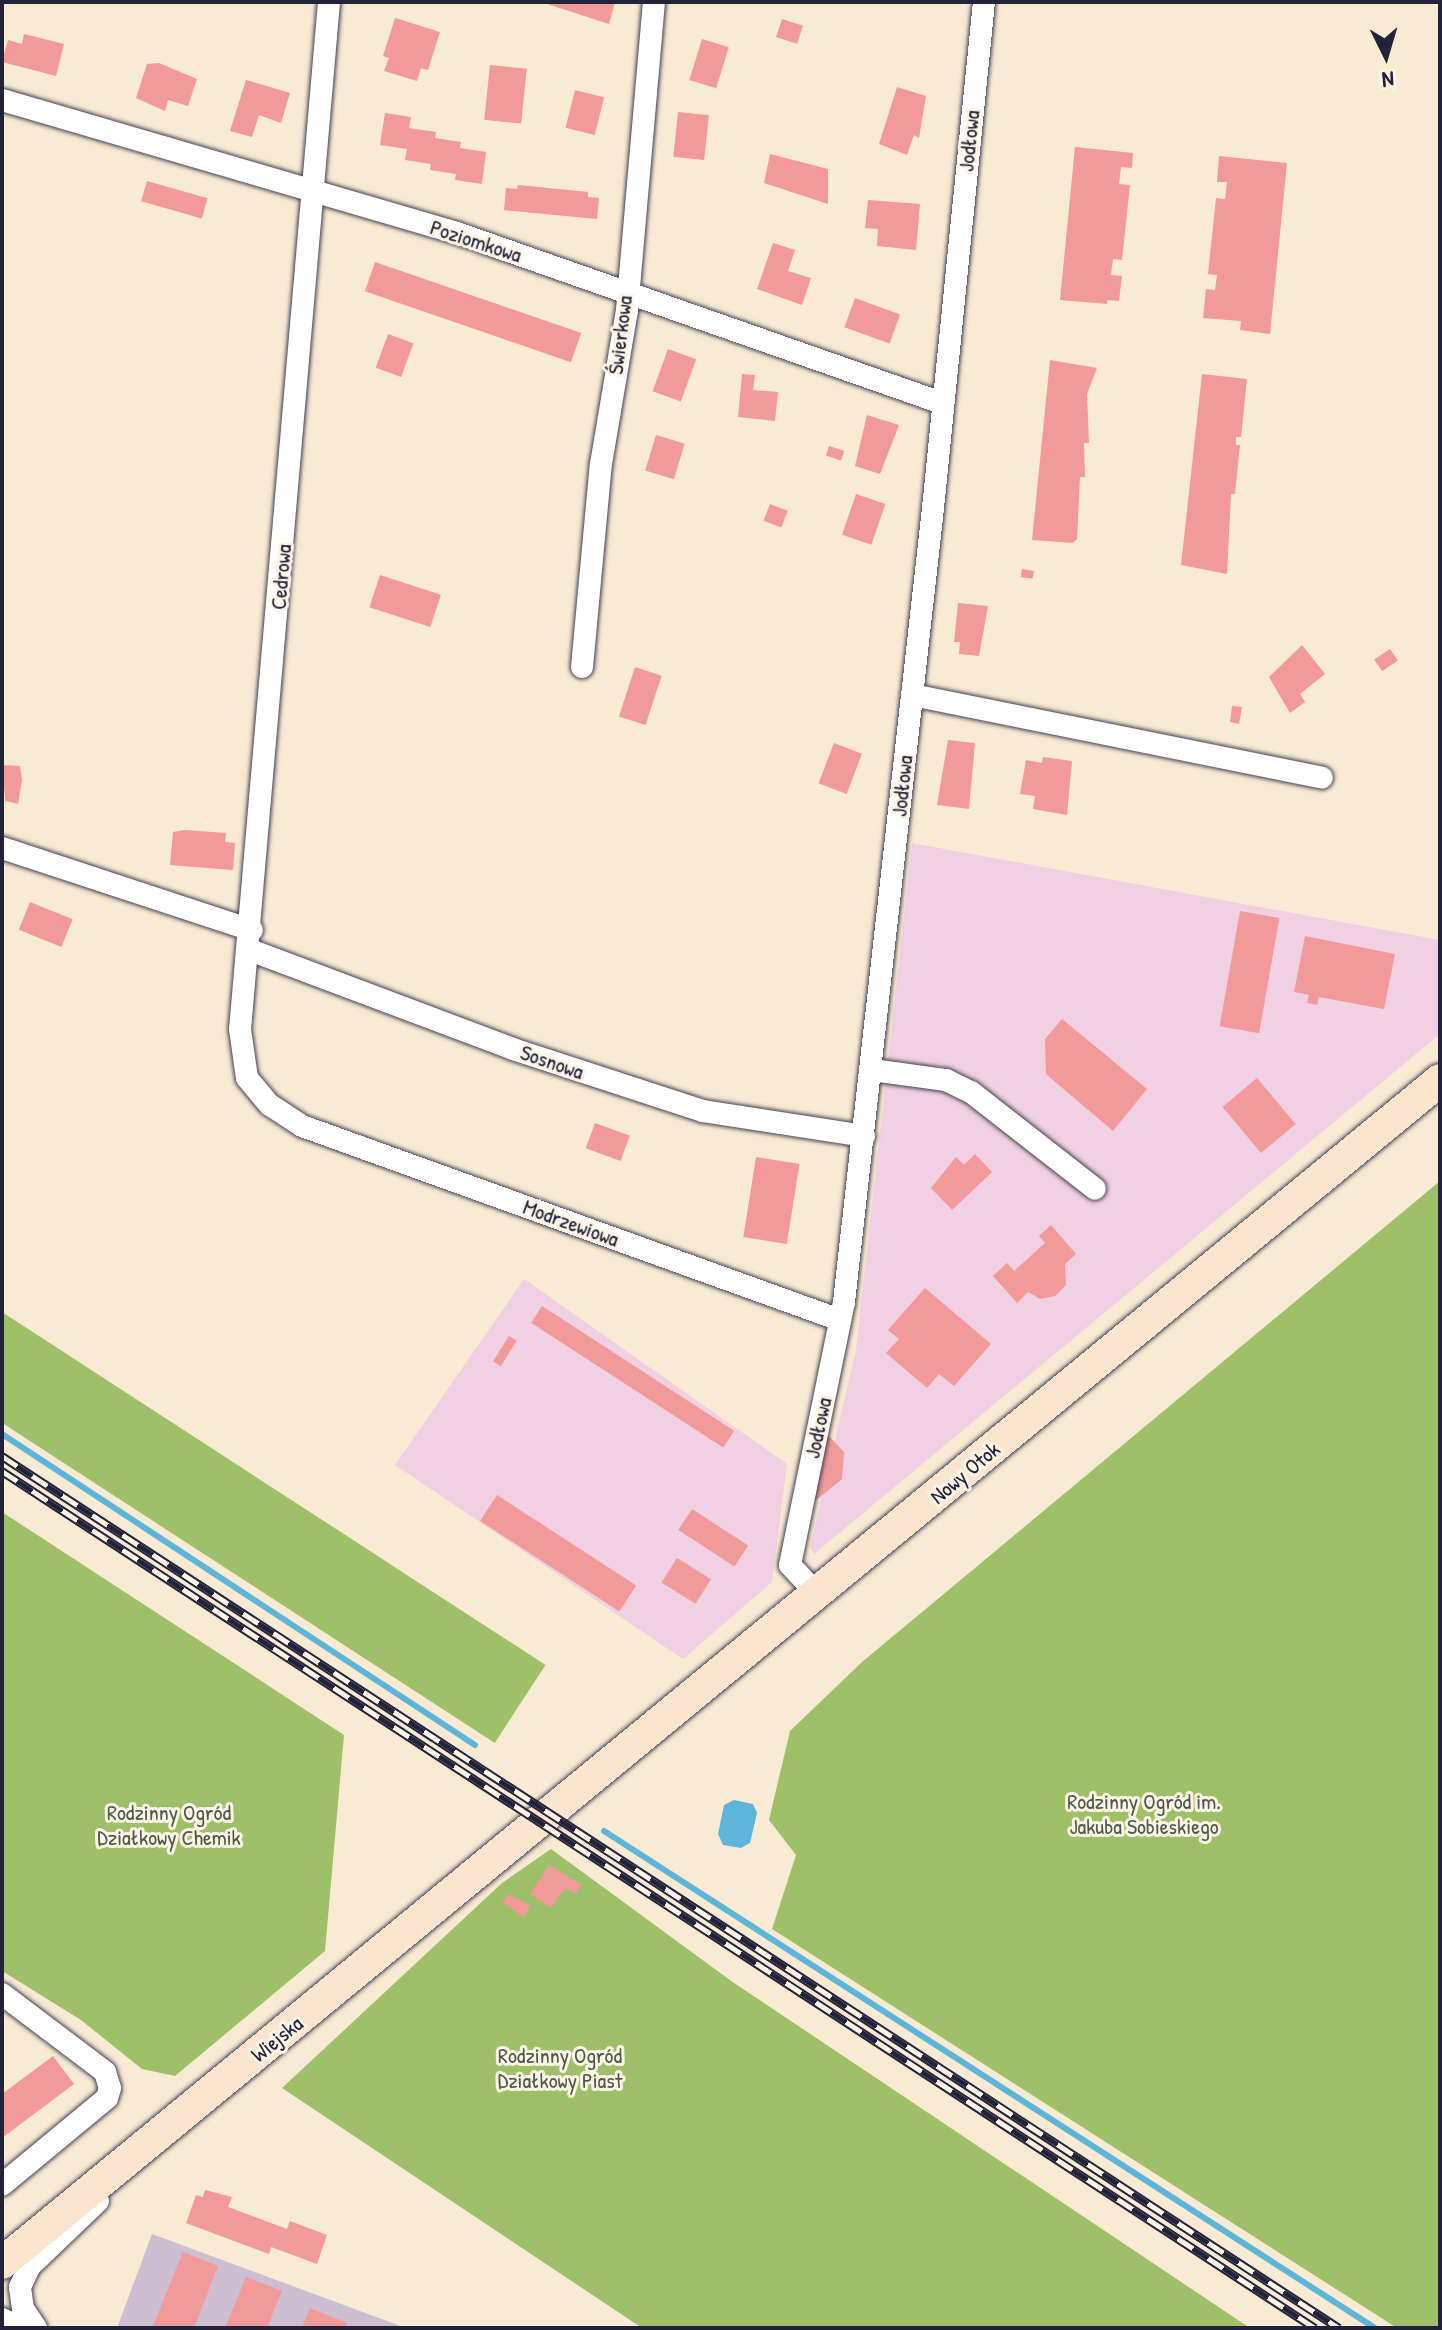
<!DOCTYPE html>
<html>
<head>
<meta charset="utf-8">
<style>
  body { margin:0 }
  #map { position:relative; width:1442px; height:2330px; overflow:hidden; background:#f9ead4; font-family:"Patrick Hand",sans-serif }
  div>[style] { position:absolute }
  .built>* { inset:0; background:#f1d0e3 }
  .industrial>* { inset:0; background:#cebed1 }
  .green>* { inset:0; background:#9ec069; transform-origin:0 0 }
  .water>* { inset:0; background:#5db6da }
  .stream>* { height:6px; margin:-3px; padding:0 3px; transform-origin:3px; border-radius:3px; background:#5db6da }
  .building>* { inset:0; background:#f29999; transform-origin:0 0 }
  .roads { filter:drop-shadow(0 0 2px #424052) drop-shadow(0 0 2px #424052) }
  .minor>* { height:22px; margin:-11px; padding:0 11px; transform-origin:11px; border-radius:11px; background:#fff }
  .secondary>* { height:32px; margin:-16px; padding:0 16px; transform-origin:16px; border-radius:16px; background:#fbe5cf }
  .rail>* { height:9px; margin-top:-4.5px; transform-origin:0; background:repeating-linear-gradient(90deg,#fcf5e5 0 18px,#22223b 0 36px); box-sizing:border-box; border-block:2px solid #22223b }
  span { translate:-50% -50%; white-space:nowrap; text-align:center; line-height:1.15; -webkit-text-stroke:6px #fcf5e5; paint-order:stroke }
  .street-label { font-size:22px; color:#22223b }
  .park-label { font-size:22px; color:#4d594b }
  .frame { position:absolute; inset:0; border:4px solid #22223b; pointer-events:none }
  .north { position:absolute; left:1346px; top:16px; width:80px; height:80px; -webkit-text-stroke:6px #fcf5e5; paint-order:stroke; rotate:175deg; font-size:22px; font-weight:700; line-height:32px; text-align:center; color:#22223b }
  .north::after { content:''; display:block; margin:auto; width:28px; height:36px; background:#22223b; clip-path:polygon(50% 0,100% 100%,50% 72%,0 100%) }
</style>
</head>
<body>
<div id="map">
  <div class="built">
    <i style="clip-path:polygon(912px 843px,1440px 940px,1440px 1034px,814px 1554px,810px 1547px,856px 1350px)"></i>
    <i style="clip-path:polygon(524px 1279px,787px 1464px,772px 1582px,683px 1659px,395px 1465px)"></i>
  </div>
  <div class="industrial">
    <i style="clip-path:polygon(152px 2234px,406px 2328px,117px 2328px)"></i>
  </div>
  <div class="green">
    <i style="clip-path:polygon(1440px 1181px,1440px 2328px,1397px 2328px,772px 1929px,796px 1855px,769px 1820px,790px 1731px,862px 1662px)"></i>
    <i style="left:2px;top:1312px;width:648px;height:93px;rotate:33deg"></i>
    <i style="clip-path:polygon(2px 1512px,344px 1735px,325px 1951px,175px 2076px,142px 2069px,81px 2020px,2px 1971px)"></i>
    <i style="clip-path:polygon(551px 1849px,734px 1983px,1250px 2328px,642px 2328px,282px 2088px,502px 1883px)"></i>
  </div>
  <div class="water">
    <i style="clip-path:polygon(734px 1800px,753px 1804px,757px 1813px,750px 1843px,741px 1848px,723px 1845px,718px 1834px,724px 1805px)"></i>
  </div>
  <div class="stream">
    <i style="left:2px;top:1434px;width:566px;rotate:33.33deg"></i>
    <i style="left:604px;top:1831px;width:917px;rotate:32.81deg"></i>
  </div>
  <div class="building">
    <i style="clip-path:polygon(541px 2px,615px 2px,609px 24px)"></i>
    <i style="clip-path:polygon(395px 18px,440px 32px,428px 70px,421px 68px,417px 81px,384px 71px,389px 58px,383px 56px)"></i>
    <i style="left:782px;top:19px;width:22px;height:19px;rotate:18deg"></i>
    <i style="clip-path:polygon(24px 34px,64px 44px,56px 76px,2px 62px,8px 40px,22px 44px)"></i>
    <i style="left:702px;top:39px;width:28px;height:43px;rotate:17deg"></i>
    <i style="clip-path:polygon(159px 63px,197px 79px,188px 106px,168px 100px,165px 111px,136px 98px,147px 64px)"></i>
    <i style="left:490px;top:65px;width:37px;height:55px;rotate:6deg"></i>
    <i style="clip-path:polygon(246px 80px,290px 93px,281px 123px,259px 115px,252px 137px,230px 131px)"></i>
    <i style="clip-path:polygon(897px 87px,926px 96px,919px 138px,914px 135px,907px 155px,879px 144px)"></i>
    <i style="left:575px;top:90px;width:30px;height:39px;rotate:14deg"></i>
    <i style="left:678px;top:112px;width:31px;height:45px;rotate:6deg"></i>
    <i style="clip-path:polygon(385px 113px,411px 117px,409px 128px,436px 132px,435px 138px,461px 142px,460px 148px,486px 152px,482px 184px,455px 180px,456px 174px,430px 170px,431px 164px,405px 160px,407px 149px,380px 145px)"></i>
    <i style="clip-path:polygon(1075px 147px,1133px 153px,1132px 168px,1121px 167px,1119px 184px,1130px 185px,1122px 260px,1113px 259px,1111px 275px,1122px 276px,1119px 301px,1107px 300px,1107px 304px,1060px 300px)"></i>
    <i style="clip-path:polygon(770px 154px,828px 169px,828px 204px,764px 183px)"></i>
    <i style="clip-path:polygon(1219px 156px,1287px 163px,1270px 334px,1240px 330px,1241px 321px,1203px 318px,1206px 289px,1215px 290px,1217px 275px,1208px 274px,1216px 198px,1225px 199px,1227px 182px,1217px 182px)"></i>
    <i style="left:147px;top:181px;width:63px;height:21px;rotate:16deg"></i>
    <i style="clip-path:polygon(518px 185px,588px 192px,588px 197px,599px 198px,597px 219px,504px 210px,506px 188px,517px 189px)"></i>
    <i style="clip-path:polygon(868px 200px,920px 204px,916px 250px,877px 246px,878px 229px,865px 228px)"></i>
    <i style="clip-path:polygon(773px 243px,795px 250px,788px 271px,811px 278px,802px 305px,757px 289px)"></i>
    <i style="left:375px;top:262px;width:218px;height:31px;rotate:19deg"></i>
    <i style="left:855px;top:298px;width:48px;height:31px;rotate:20deg"></i>
    <i style="left:388px;top:334px;width:27px;height:36px;rotate:20deg"></i>
    <i style="left:668px;top:349px;width:30px;height:45px;rotate:20deg"></i>
    <i style="clip-path:polygon(1050px 360px,1097px 368px,1087px 394px,1089px 443px,1084px 443px,1085px 477px,1080px 477px,1077px 539px,1073px 543px,1032px 540px)"></i>
    <i style="clip-path:polygon(742px 374px,755px 375px,753px 390px,778px 392px,775px 421px,738px 417px)"></i>
    <i style="clip-path:polygon(1202px 374px,1247px 379px,1241px 437px,1236px 437px,1236px 445px,1240px 445px,1235px 494px,1231px 494px,1227px 574px,1181px 565px)"></i>
    <i style="clip-path:polygon(867px 415px,899px 425px,880px 474px,855px 466px)"></i>
    <i style="left:656px;top:435px;width:30px;height:37px;rotate:17deg"></i>
    <i style="left:829px;top:446px;width:16px;height:10px;rotate:18deg"></i>
    <i style="left:856px;top:494px;width:31px;height:43px;rotate:19deg"></i>
    <i style="left:770px;top:504px;width:19px;height:18px;rotate:21deg"></i>
    <i style="left:1022px;top:569px;width:12px;height:8px;rotate:9deg"></i>
    <i style="left:380px;top:575px;width:64px;height:34px;rotate:18deg"></i>
    <i style="clip-path:polygon(958px 603px,988px 606px,979px 656px,959px 654px,960px 642px,954px 642px)"></i>
    <i style="clip-path:polygon(1302px 645px,1325px 674px,1300px 694px,1305px 702px,1290px 713px,1269px 677px)"></i>
    <i style="left:1390px;top:649px;width:14px;height:19px;rotate:56deg"></i>
    <i style="left:635px;top:667px;width:28px;height:52px;rotate:18deg"></i>
    <i style="clip-path:polygon(1232px 706px,1242px 707px,1239px 724px,1230px 722px)"></i>
    <i style="clip-path:polygon(948px 740px,975px 743px,969px 809px,937px 805px)"></i>
    <i style="left:834px;top:743px;width:30px;height:43px;rotate:21deg"></i>
    <i style="clip-path:polygon(1043px 757px,1072px 761px,1067px 815px,1033px 809px,1035px 796px,1020px 794px,1026px 760px,1042px 763px)"></i>
    <i style="clip-path:polygon(2px 765px,20px 766px,22px 780px,18px 804px,6px 801px,6px 808px)"></i>
    <i style="clip-path:polygon(185px 830px,226px 833px,225px 842px,235px 843px,233px 870px,170px 865px,173px 832px)"></i>
    <i style="left:30px;top:902px;width:46px;height:30px;rotate:22deg"></i>
    <i style="left:1240px;top:911px;width:40px;height:117px;rotate:10deg"></i>
    <i style="clip-path:polygon(1305px 936px,1395px 954px,1384px 1009px,1319px 997px,1317px 1005px,1307px 1003px,1309px 995px,1294px 992px)"></i>
    <i style="clip-path:polygon(1062px 1019px,1147px 1089px,1113px 1131px,1046px 1074px,1045px 1039px)"></i>
    <i style="left:1257px;top:1078px;width:60px;height:45px;rotate:50deg"></i>
    <i style="left:595px;top:1123px;width:37px;height:27px;rotate:20deg"></i>
    <i style="clip-path:polygon(975px 1154px,992px 1172px,952px 1210px,931px 1188px,956px 1157px,964px 1165px)"></i>
    <i style="left:756px;top:1157px;width:44px;height:81px;rotate:9deg"></i>
    <i style="clip-path:polygon(1051px 1225px,1076px 1254px,1065px 1264px,1066px 1285px,1055px 1296px,1040px 1299px,1028px 1292px,1017px 1303px,993px 1276px,1007px 1263px,1014px 1271px,1045px 1243px,1039px 1236px)"></i>
    <i style="clip-path:polygon(925px 1288px,991px 1344px,954px 1386px,939px 1374px,927px 1388px,886px 1353px,899px 1339px,888px 1330px)"></i>
    <i style="left:542px;top:1306px;width:229px;height:20px;rotate:33deg"></i>
    <i style="left:509px;top:1336px;width:9px;height:30px;rotate:32deg"></i>
    <i style="clip-path:polygon(824px 1431px,844px 1452px,842px 1479px,815px 1501px)"></i>
    <i style="left:497px;top:1495px;width:166px;height:31px;rotate:33deg"></i>
    <i style="left:692px;top:1509px;width:67px;height:25px;rotate:33deg"></i>
    <i style="left:677px;top:1558px;width:40px;height:29px;rotate:32deg"></i>
    <i style="clip-path:polygon(549px 1865px,582px 1885px,575px 1894px,565px 1888px,551px 1908px,530px 1894px)"></i>
    <i style="clip-path:polygon(508px 1894px,531px 1906px,523px 1917px,502px 1902px)"></i>
    <i style="clip-path:polygon(53px 2056px,74px 2084px,2px 2138px,2px 2094px)"></i>
    <i style="clip-path:polygon(205px 2190px,232px 2197px,228px 2207px,279px 2226px,287px 2229px,290px 2221px,327px 2235px,317px 2264px,271px 2247px,269px 2254px,186px 2223px,196px 2195px,203px 2197px)"></i>
    <i style="clip-path:polygon(183px 2252px,218px 2266px,194px 2328px,152px 2328px)"></i>
    <i style="clip-path:polygon(246px 2277px,282px 2291px,267px 2328px,225px 2328px)"></i>
    <i style="clip-path:polygon(310px 2308px,347px 2323px,344px 2328px,302px 2328px)"></i>
  </div>
  <div class="roads">
    <div class="minor">
      <i style="left:329px;top:2px;width:1031px;rotate:94.95deg"></i>
      <i style="left:240px;top:1029px;width:49px;rotate:81.9deg"></i>
      <i style="left:247px;top:1078px;width:35px;rotate:50deg"></i>
      <i style="left:270px;top:1105px;width:38px;rotate:33deg"></i>
      <i style="left:302px;top:1126px;width:572px;rotate:19.83deg"></i>
      <i style="left:2px;top:100px;width:474px;rotate:16.3deg"></i>
      <i style="left:457px;top:233px;width:514px;rotate:19.32deg"></i>
      <i style="left:582px;top:667px;width:204px;rotate:-84.7deg"></i>
      <i style="left:601px;top:464px;width:156px;rotate:-80.4deg"></i>
      <i style="left:627px;top:310px;width:309px;rotate:-85deg"></i>
      <i style="left:912px;top:695px;width:418px;rotate:11.4deg"></i>
      <i style="left:2px;top:848px;width:263px;rotate:18.2deg"></i>
      <i style="left:250px;top:950px;width:281px;rotate:20.6deg"></i>
      <i style="left:513px;top:1049px;width:200px;rotate:18.1deg"></i>
      <i style="left:703px;top:1111px;width:163px;rotate:8.8deg"></i>
      <i style="left:872px;top:1070px;width:75px;rotate:7.7deg"></i>
      <i style="left:946px;top:1080px;width:28px;rotate:26deg"></i>
      <i style="left:971px;top:1092px;width:157px;rotate:38deg"></i>
      <i style="left:818px;top:1595px;width:41px;rotate:-133deg"></i>
      <i style="left:790px;top:1565px;width:268px;rotate:-78.4deg"></i>
      <i style="left:844px;top:1302px;width:789px;rotate:-83.6deg"></i>
      <i style="left:932px;top:518px;width:519px;rotate:-84.25deg"></i>
      <i style="left:2px;top:1994px;width:129px;rotate:37.1deg"></i>
      <i style="left:105px;top:2072px;width:17px;rotate:73deg"></i>
      <i style="left:110px;top:2088px;width:10px;rotate:107deg"></i>
      <i style="left:107px;top:2098px;width:136px;rotate:140.4deg"></i>
      <i style="left:2px;top:2319px;width:21px;rotate:25deg"></i>
      <i style="left:36px;top:2328px;width:23px;rotate:-124deg"></i>
      <i style="left:23px;top:2309px;width:22px;rotate:-98deg"></i>
      <i style="left:20px;top:2287px;width:23px;rotate:-65deg"></i>
      <i style="left:30px;top:2266px;width:94px;rotate:-43.7deg"></i>
    </div>
    <div class="secondary">
      <i style="left:2px;top:2263px;width:1862px;rotate:-39.44deg"></i>
    </div>
  </div>
  <div class="rail">
    <i style="left:2px;top:1456px;width:1596px;rotate:33.11deg"></i>
    <i style="left:2px;top:1471px;width:1568px;rotate:33.13deg"></i>
  </div>
  <div class="street-label">
    <span style="left:969px;top:141px;rotate:-84deg">Jodłowa</span>
    <span style="left:476px;top:241px;rotate:18deg">Poziomkowa</span>
    <span style="left:620px;top:335px;rotate:-83deg">Świerkowa</span>
    <span style="left:281px;top:577px;rotate:-85deg">Cedrowa</span>
    <span style="left:902px;top:786px;rotate:-84deg">Jodłowa</span>
    <span style="left:552px;top:1062px;rotate:19deg">Sosnowa</span>
    <span style="left:571px;top:1223px;rotate:20deg">Modrzewiowa</span>
    <span style="left:818px;top:1428px;rotate:-78deg">Jodłowa</span>
    <span style="left:965px;top:1473px;rotate:-40deg">Nowy Otok</span>
    <span style="left:277px;top:2039px;rotate:-39deg">Wiejska</span>
  </div>
  <div class="park-label">
    <span style="left:1144px;top:1814px">Rodzinny Ogród im.<br>Jakuba Sobieskiego</span>
    <span style="left:169px;top:1825px">Rodzinny Ogród<br>Działkowy Chemik</span>
    <span style="left:560px;top:2068px">Rodzinny Ogród<br>Działkowy Piast</span>
  </div>
  <div class="frame"></div>
  <div class="north">N</div>
</div>
</body>
</html>
